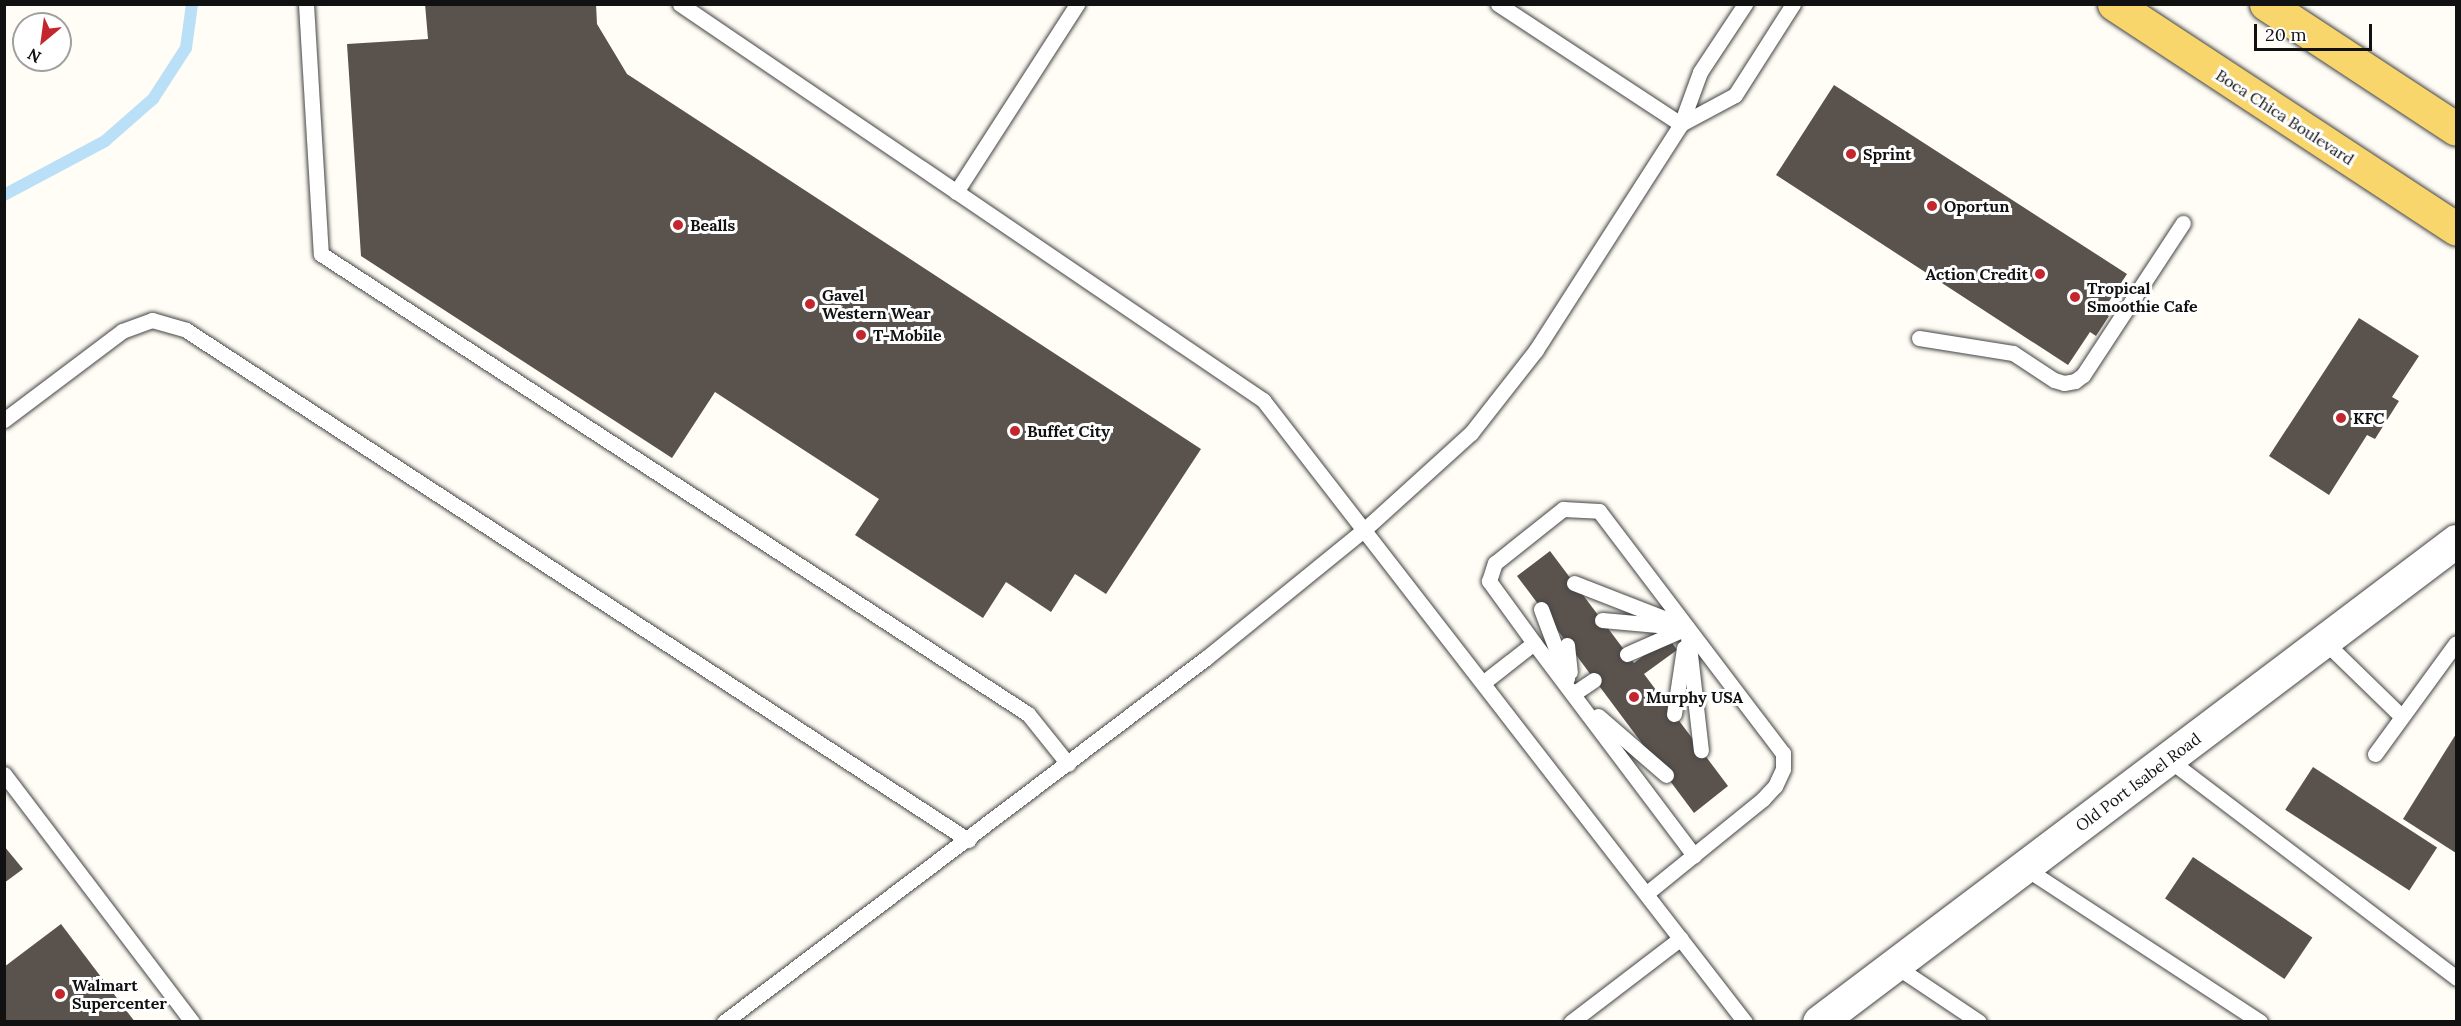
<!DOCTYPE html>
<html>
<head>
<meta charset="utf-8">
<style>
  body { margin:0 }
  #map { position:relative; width:2461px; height:1026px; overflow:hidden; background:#fffdf5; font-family:Lora,serif }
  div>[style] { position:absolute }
  .stream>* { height:12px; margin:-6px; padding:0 6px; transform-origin:6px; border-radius:6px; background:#b9e0f7 }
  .building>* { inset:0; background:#5a524d; transform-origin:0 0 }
  .roads { filter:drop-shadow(0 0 2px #444) drop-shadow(0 0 2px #444) }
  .service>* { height:15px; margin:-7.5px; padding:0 7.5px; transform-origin:7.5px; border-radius:7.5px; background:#fff }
  .tertiary>* { height:33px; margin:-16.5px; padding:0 16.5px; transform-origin:16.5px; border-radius:16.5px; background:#fff }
  .primary>* { height:33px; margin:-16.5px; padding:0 16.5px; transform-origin:16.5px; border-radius:16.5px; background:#f9d66b }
  .dots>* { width:16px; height:16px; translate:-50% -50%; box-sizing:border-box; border:3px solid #fff; border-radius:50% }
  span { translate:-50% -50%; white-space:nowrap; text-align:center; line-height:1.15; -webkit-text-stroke:6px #fff; paint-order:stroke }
  .street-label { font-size:16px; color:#111 }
  .poi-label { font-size:16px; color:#111; font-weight:700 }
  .left { translate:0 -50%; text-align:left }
  .right { translate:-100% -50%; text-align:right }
  .frame { position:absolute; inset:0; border:6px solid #111; pointer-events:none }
  .north { position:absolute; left:12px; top:12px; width:60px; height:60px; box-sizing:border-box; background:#fff; border:2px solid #a0a0a0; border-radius:50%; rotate:209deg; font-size:16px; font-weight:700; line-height:24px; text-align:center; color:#111 }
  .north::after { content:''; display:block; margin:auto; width:21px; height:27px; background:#c4262e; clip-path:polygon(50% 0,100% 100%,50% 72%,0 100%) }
  .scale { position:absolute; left:2254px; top:24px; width:118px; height:27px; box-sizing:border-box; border:3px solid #111; border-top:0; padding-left:8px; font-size:18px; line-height:21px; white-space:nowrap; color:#111; -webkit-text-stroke:4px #fff; paint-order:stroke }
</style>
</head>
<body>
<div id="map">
  <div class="stream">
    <i style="left:4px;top:195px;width:115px;rotate:-28.1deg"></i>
    <i style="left:105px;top:141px;width:64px;rotate:-41.2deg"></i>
    <i style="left:153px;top:99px;width:61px;rotate:-57.1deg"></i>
    <i style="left:186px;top:48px;width:44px;rotate:-82.2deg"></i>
  </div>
  <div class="building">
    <i style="clip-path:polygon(425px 4px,596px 4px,597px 24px,627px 74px,1201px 449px,1106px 594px,1075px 574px,1051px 612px,1006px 582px,983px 618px,855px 535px,879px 499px,715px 392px,672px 458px,361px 256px,347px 44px,428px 39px)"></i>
    <i style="clip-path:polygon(1834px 85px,2127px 274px,2102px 312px,2109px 316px,2096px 336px,2090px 332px,2068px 365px,1776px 175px)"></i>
    <i style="clip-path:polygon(2359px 318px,2419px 356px,2392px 397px,2399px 401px,2375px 439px,2367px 435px,2329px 495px,2269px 456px)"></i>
    <i style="clip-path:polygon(1550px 551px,1634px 663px,1668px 637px,1677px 650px,1644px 674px,1728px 786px,1694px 813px,1517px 576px)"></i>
    <i style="clip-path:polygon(2456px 734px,2456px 853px,2403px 819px)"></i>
    <i style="left:2313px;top:767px;width:148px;height:51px;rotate:33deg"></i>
    <i style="clip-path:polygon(4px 846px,23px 869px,4px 883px)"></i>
    <i style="left:2193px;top:857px;width:144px;height:50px;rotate:34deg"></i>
    <i style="clip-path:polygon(61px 924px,135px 1022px,4px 1022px,4px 967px)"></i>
  </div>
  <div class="roads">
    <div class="service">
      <i style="left:306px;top:4px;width:250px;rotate:86.6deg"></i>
      <i style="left:321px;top:254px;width:843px;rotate:33.05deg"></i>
      <i style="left:1028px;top:714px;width:64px;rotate:51.3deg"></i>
      <i style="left:680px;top:4px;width:705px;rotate:34.19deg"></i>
      <i style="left:1263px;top:400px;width:787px;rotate:52.23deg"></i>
      <i style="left:1498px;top:4px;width:219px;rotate:33.3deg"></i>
      <i style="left:1681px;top:124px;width:61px;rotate:-28.2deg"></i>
      <i style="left:1735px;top:95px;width:108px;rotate:-57.5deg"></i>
      <i style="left:956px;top:192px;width:224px;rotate:-57.2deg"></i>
      <i style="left:1919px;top:338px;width:95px;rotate:9.1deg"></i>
      <i style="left:2013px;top:353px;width:49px;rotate:33.4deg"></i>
      <i style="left:2054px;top:380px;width:10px;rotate:17deg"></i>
      <i style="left:2064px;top:383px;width:11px;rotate:-10deg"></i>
      <i style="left:2075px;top:381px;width:10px;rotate:-37deg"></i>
      <i style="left:2083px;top:375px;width:182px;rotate:-56.7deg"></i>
      <i style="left:4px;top:420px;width:148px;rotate:-37deg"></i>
      <i style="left:122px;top:331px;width:32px;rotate:-20deg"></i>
      <i style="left:152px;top:320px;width:35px;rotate:16deg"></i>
      <i style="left:186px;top:330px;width:934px;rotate:33.11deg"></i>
      <i style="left:1574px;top:583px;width:121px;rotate:21.3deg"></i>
      <i style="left:1541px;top:609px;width:74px;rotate:69.4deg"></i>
      <i style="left:1602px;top:620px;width:67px;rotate:5.1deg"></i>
      <i style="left:1687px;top:628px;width:123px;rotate:83.5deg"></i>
      <i style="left:2325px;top:642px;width:107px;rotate:44.2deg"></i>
      <i style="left:1534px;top:643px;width:266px;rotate:53deg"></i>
      <i style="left:1567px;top:645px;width:27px;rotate:84deg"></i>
      <i style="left:1627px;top:654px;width:62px;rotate:-23.7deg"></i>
      <i style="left:1484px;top:682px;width:63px;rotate:-38deg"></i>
      <i style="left:1534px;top:643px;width:77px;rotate:-126deg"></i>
      <i style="left:1489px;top:581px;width:19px;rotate:-72deg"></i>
      <i style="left:1495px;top:563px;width:87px;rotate:-38.5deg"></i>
      <i style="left:1563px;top:509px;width:36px;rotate:3deg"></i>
      <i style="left:1599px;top:511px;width:304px;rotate:52.8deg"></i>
      <i style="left:1783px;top:753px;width:16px;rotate:90deg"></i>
      <i style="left:1783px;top:769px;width:19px;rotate:115deg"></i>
      <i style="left:1775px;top:786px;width:18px;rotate:133deg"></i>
      <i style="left:1763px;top:799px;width:149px;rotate:141deg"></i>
      <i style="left:1573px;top:694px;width:25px;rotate:-34deg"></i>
      <i style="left:1674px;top:714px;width:67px;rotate:-81.4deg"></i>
      <i style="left:1598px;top:716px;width:90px;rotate:40.9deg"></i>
      <i style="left:2375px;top:754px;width:137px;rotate:-53.9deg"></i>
      <i style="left:2168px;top:759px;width:362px;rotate:37.2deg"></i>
      <i style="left:4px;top:774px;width:311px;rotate:52.8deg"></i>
      <i style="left:2025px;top:868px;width:281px;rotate:33.2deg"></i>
      <i style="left:1894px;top:965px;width:102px;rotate:33.8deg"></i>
      <i style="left:724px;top:1022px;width:604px;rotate:-37.06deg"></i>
      <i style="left:1206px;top:658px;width:205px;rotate:-39.1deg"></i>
      <i style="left:1365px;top:529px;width:143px;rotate:-42.2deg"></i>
      <i style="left:1471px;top:433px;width:105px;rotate:-51.9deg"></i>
      <i style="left:1536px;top:350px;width:269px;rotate:-57.3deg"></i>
      <i style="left:1681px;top:124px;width:55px;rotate:-69.9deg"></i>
      <i style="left:1700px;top:72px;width:82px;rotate:-56.5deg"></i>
      <i style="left:1571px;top:1022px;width:138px;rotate:-37.4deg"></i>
    </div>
    <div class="tertiary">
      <i style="left:1819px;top:1022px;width:798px;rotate:-37.06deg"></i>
    </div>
    <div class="primary">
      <i style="left:2114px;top:4px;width:409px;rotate:33.3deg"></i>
      <i style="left:2266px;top:4px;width:227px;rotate:33.3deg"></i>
    </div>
  </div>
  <div class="dots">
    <i style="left:1851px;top:154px;background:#c4262e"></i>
    <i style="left:1932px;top:206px;background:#c4262e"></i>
    <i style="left:678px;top:225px;background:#c4262e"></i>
    <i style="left:2040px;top:274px;background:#c4262e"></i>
    <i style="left:2075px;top:297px;background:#c4262e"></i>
    <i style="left:810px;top:304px;background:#c4262e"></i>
    <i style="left:861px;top:335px;background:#c4262e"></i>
    <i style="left:2341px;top:418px;background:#c4262e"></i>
    <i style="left:1015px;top:431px;background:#c4262e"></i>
    <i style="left:1634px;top:697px;background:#c4262e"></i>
    <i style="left:60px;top:994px;background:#c4262e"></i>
  </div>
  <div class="street-label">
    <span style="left:2285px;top:117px;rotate:33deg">Boca Chica Boulevard</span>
    <span style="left:2138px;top:782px;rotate:-37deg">Old Port Isabel Road</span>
  </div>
  <div class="poi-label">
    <span class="left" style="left:1863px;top:154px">Sprint</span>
    <span class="left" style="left:1944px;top:206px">Oportun</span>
    <span class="left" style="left:690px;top:225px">Bealls</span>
    <span class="right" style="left:2028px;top:274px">Action Credit</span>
    <span class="left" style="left:2087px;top:297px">Tropical<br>Smoothie Cafe</span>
    <span class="left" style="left:822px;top:304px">Gavel<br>Western Wear</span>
    <span class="left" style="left:873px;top:335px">T-Mobile</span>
    <span class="left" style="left:2353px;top:418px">KFC</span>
    <span class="left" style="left:1027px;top:431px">Buffet City</span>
    <span class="left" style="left:1646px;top:697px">Murphy USA</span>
    <span class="left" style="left:72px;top:994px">Walmart<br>Supercenter</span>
  </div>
  <div class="frame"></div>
  <div class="north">N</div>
  <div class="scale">20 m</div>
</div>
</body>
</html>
